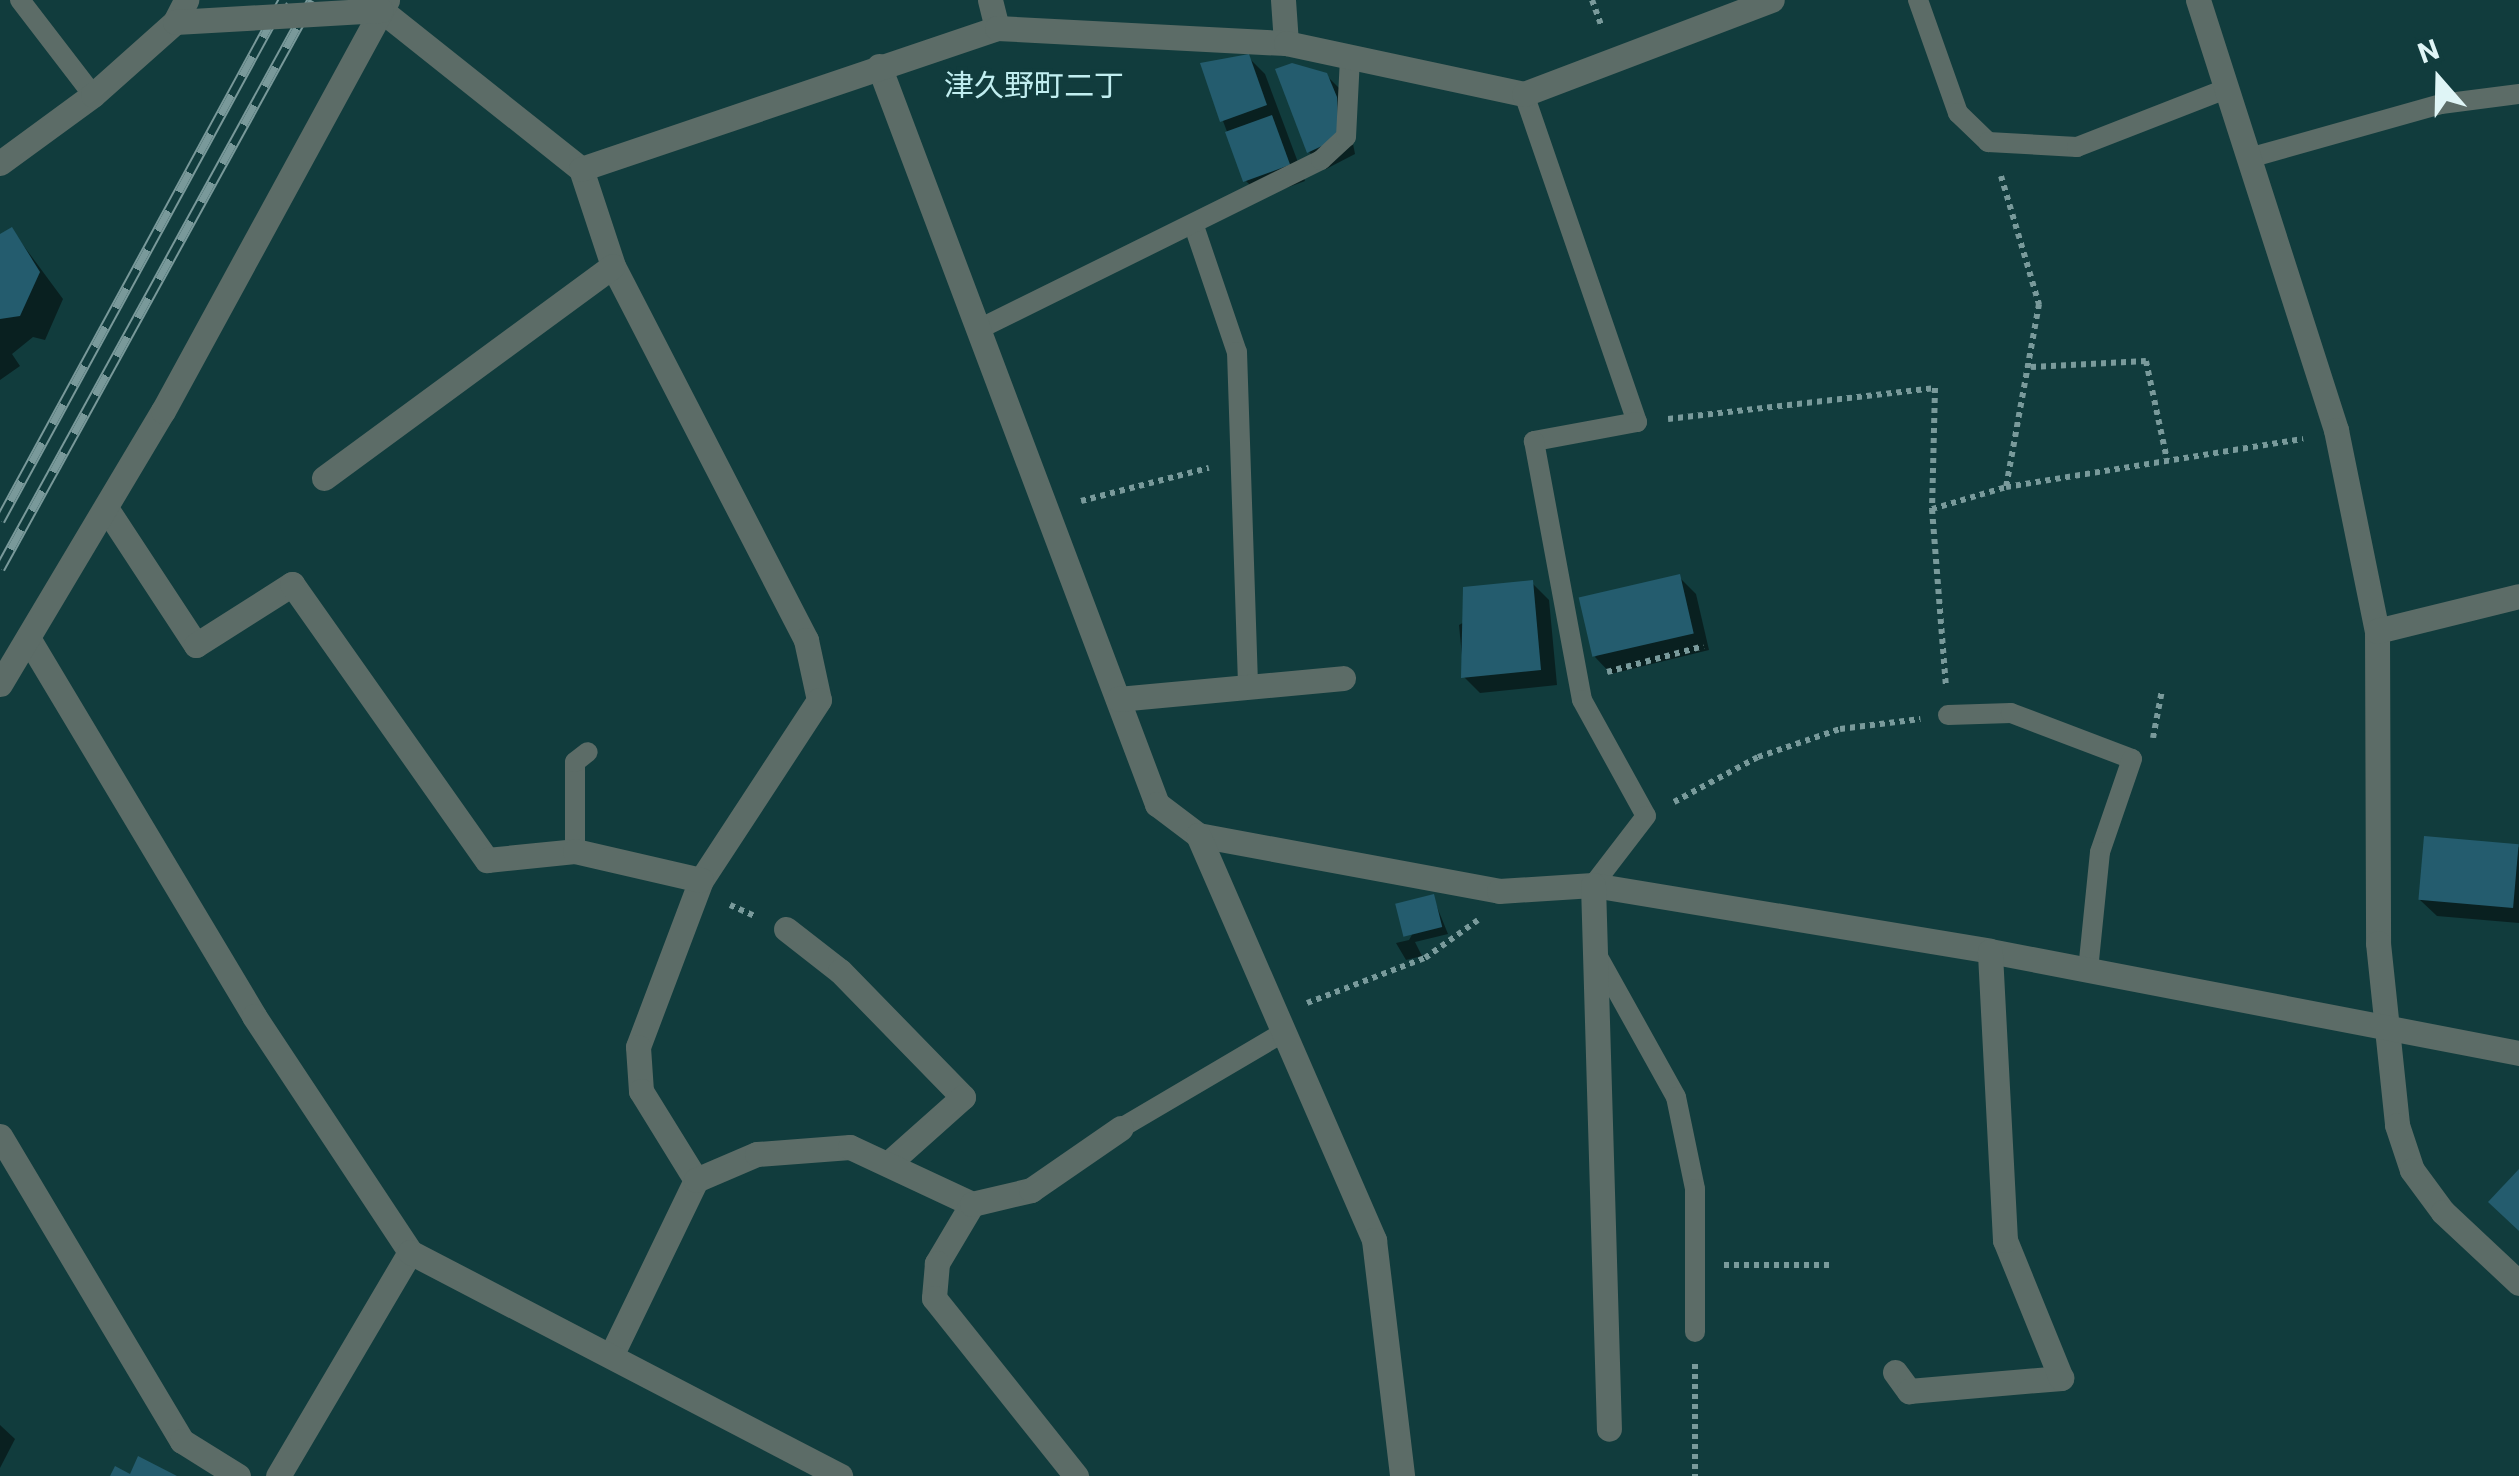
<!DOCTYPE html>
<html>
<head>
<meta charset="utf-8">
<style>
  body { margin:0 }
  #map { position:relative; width:2519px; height:1476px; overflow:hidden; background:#113c3d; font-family:Roboto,"Noto Sans JP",sans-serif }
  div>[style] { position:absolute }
  .shadow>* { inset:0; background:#0007 }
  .building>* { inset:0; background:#245c6e; transform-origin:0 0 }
  .path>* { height:6px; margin-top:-3px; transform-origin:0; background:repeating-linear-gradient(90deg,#799a9b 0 5px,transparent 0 10px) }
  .service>* { height:20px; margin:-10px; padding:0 10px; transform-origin:10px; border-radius:10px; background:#5c6c67 }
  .minor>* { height:25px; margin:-12.5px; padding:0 12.5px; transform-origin:12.5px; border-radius:12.5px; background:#5c6c67 }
  .rail>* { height:11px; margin-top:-5.5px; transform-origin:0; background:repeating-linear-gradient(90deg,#113c3d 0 22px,#79999a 0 44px); box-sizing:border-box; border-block:2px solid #79999a }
  .minor-bridge>* { height:25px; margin:-12.5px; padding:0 12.5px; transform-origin:12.5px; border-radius:12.5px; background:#5c6c67 }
  span { translate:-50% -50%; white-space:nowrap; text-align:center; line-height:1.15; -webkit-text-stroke:8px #113c3d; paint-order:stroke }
  .neighbourhood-label { font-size:30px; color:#c1eef0 }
  .north { position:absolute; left:2389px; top:30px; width:100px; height:100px; -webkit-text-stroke:8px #113c3d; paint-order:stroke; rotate:340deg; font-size:28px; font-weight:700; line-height:40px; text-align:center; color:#dff5f6 }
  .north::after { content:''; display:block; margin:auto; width:35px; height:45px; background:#dff5f6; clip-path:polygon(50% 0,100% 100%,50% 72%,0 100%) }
</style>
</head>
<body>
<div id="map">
  <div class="shadow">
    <i style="clip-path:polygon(1248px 57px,1265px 74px,1305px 181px,1262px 197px,1245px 180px,1223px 121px)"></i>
    <i style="clip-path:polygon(1278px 71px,1326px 75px,1343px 92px,1355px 154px,1326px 169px,1309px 152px)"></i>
    <i style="clip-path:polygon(12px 230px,63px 299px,45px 340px,33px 337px,12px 354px,20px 366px,0 380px,0 237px)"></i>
    <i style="clip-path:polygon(1679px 577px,1696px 594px,1709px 650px,1611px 674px,1595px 657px)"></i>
    <i style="clip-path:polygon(1532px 583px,1549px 600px,1557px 685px,1480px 693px,1464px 677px,1459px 625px)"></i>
    <i style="clip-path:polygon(2519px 847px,2519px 923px,2437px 916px,2420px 900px)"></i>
    <i style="clip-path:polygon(1433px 897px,1448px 934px,1415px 942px,1422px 956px,1406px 960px,1396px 943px,1409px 940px)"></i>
    <i style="clip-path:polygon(0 1425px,15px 1439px,0 1468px)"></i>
  </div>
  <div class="building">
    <i style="clip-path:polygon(1249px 54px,1267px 105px,1220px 122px,1200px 63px)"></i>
    <i style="clip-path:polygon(1292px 63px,1327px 73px,1337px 97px,1339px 138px,1307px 153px,1275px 69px)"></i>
    <i style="left:1272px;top:115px;width:53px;height:50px;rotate:70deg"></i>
    <i style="clip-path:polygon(12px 227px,40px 272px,20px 316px,0 319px,0 234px)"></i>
    <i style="left:1680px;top:574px;width:61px;height:104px;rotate:77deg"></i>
    <i style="clip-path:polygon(1533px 580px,1541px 670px,1461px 678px,1463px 587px)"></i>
    <i style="left:2424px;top:836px;width:95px;height:64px;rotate:5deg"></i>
    <i style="left:1434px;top:894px;width:34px;height:40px;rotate:76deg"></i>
    <i style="clip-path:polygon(2519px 1169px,2519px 1231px,2488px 1202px)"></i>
    <i style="clip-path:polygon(138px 1456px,177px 1476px,110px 1476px,115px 1466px,130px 1474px)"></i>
  </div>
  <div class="path">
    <i style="left:1592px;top:0;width:29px;rotate:70deg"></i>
    <i style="left:2001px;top:176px;width:134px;rotate:73.5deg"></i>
    <i style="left:2039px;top:304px;width:186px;rotate:100.2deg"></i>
    <i style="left:2031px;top:367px;width:115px;rotate:-3deg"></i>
    <i style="left:2146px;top:361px;width:101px;rotate:78deg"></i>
    <i style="left:1668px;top:419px;width:269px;rotate:-6.6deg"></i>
    <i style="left:1935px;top:388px;width:121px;rotate:91.4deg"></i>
    <i style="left:1932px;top:509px;width:178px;rotate:85.5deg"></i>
    <i style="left:1081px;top:501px;width:132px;rotate:-14.5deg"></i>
    <i style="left:1932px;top:509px;width:77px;rotate:-16.6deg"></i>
    <i style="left:2006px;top:487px;width:301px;rotate:-9.2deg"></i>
    <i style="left:1607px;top:672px;width:100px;rotate:-15deg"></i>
    <i style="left:2153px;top:738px;width:49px;rotate:-79.4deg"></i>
    <i style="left:1674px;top:802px;width:95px;rotate:-28.2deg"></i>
    <i style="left:1758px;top:757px;width:87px;rotate:-18.9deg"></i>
    <i style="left:1840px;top:729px;width:81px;rotate:-7.1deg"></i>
    <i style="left:730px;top:905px;width:27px;rotate:24deg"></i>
    <i style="left:1307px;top:1003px;width:126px;rotate:-20.9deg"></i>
    <i style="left:1425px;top:958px;width:65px;rotate:-35.6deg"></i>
    <i style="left:1724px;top:1265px;width:109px"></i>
    <i style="left:1695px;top:1364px;width:112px;rotate:90deg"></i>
  </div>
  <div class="service">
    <i style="left:20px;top:0;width:120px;rotate:52.5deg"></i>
    <i style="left:1918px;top:0;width:120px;rotate:70.5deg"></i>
    <i style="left:1958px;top:113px;width:42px;rotate:44deg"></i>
    <i style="left:1988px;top:142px;width:89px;rotate:3.2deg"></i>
    <i style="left:2077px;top:147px;width:160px;rotate:-21.3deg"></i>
    <i style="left:1524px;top:94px;width:347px;rotate:71deg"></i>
    <i style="left:1637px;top:422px;width:105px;rotate:169.5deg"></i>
    <i style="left:1534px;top:441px;width:263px;rotate:79.5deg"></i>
    <i style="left:1582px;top:700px;width:132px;rotate:61.1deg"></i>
    <i style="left:1646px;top:816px;width:87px;rotate:127.5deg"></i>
    <i style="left:2249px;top:158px;width:199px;rotate:-15.7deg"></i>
    <i style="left:2441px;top:104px;width:79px;rotate:-7.3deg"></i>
    <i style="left:1194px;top:226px;width:133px;rotate:71.2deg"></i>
    <i style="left:1237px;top:352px;width:330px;rotate:88.1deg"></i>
    <i style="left:977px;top:330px;width:384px;rotate:-26.3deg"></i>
    <i style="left:1321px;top:160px;width:34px;rotate:-43deg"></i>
    <i style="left:1346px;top:137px;width:80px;rotate:-87.1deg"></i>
    <i style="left:1948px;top:715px;width:63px;rotate:-1.8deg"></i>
    <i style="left:2011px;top:713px;width:129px;rotate:20.8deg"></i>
    <i style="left:2132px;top:759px;width:98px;rotate:109deg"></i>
    <i style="left:2100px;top:852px;width:119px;rotate:95.8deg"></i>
    <i style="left:575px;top:851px;width:89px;rotate:-90deg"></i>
    <i style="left:575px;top:762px;width:16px;rotate:-38deg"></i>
    <i style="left:1597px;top:955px;width:162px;rotate:60.9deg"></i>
    <i style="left:1676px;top:1097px;width:94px;rotate:78.3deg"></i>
    <i style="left:1695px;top:1189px;width:143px;rotate:90deg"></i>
    <i style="left:1121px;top:1128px;width:191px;rotate:-30.5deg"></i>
  </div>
  <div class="minor">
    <i style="left:990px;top:0;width:29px;rotate:76deg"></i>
    <i style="left:1283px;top:0;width:43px;rotate:86deg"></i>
    <i style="left:2198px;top:0;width:452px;rotate:72.2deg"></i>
    <i style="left:2336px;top:430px;width:205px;rotate:78.5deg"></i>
    <i style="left:2377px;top:631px;width:312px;rotate:89.8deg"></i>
    <i style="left:2378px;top:943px;width:183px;rotate:84deg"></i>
    <i style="left:2397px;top:1125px;width:47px;rotate:71.6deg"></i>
    <i style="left:2412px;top:1170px;width:52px;rotate:53.6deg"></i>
    <i style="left:2443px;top:1212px;width:104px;rotate:43.1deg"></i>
    <i style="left:381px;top:10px;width:256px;rotate:38.5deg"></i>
    <i style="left:581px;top:169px;width:102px;rotate:71.7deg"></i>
    <i style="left:613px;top:266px;width:421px;rotate:62.7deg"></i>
    <i style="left:806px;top:640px;width:61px;rotate:77.8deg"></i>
    <i style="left:819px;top:700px;width:215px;rotate:123.2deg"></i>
    <i style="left:701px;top:880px;width:178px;rotate:110.7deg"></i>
    <i style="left:638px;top:1047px;width:44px;rotate:86.1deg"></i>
    <i style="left:641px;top:1091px;width:105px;rotate:58.3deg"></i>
    <i style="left:696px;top:1180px;width:195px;rotate:115.8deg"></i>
    <i style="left:879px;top:66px;width:789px;rotate:69.36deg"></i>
    <i style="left:1157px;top:804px;width:51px;rotate:37.1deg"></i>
    <i style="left:1198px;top:835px;width:306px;rotate:10.5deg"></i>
    <i style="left:1499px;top:891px;width:94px;rotate:-3.7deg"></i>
    <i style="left:1593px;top:885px;width:402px;rotate:9.4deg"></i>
    <i style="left:1990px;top:951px;width:539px;rotate:10.91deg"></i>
    <i style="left:0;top:163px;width:115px;rotate:-36.2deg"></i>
    <i style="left:93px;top:95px;width:110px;rotate:-41.7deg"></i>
    <i style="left:175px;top:22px;width:25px;rotate:-63deg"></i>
    <i style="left:581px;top:169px;width:439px;rotate:-18.7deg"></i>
    <i style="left:997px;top:28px;width:289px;rotate:3deg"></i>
    <i style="left:1286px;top:43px;width:243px;rotate:12.1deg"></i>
    <i style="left:1524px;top:94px;width:265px;rotate:-20.8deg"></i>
    <i style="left:324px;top:478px;width:358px;rotate:-36.3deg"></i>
    <i style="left:106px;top:508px;width:164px;rotate:56.7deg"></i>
    <i style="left:196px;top:645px;width:114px;rotate:-32.4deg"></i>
    <i style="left:292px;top:584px;width:338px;rotate:54.8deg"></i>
    <i style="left:487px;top:860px;width:88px;rotate:-5.8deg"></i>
    <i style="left:575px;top:851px;width:129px;rotate:13deg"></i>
    <i style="left:2377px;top:631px;width:146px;rotate:-13.8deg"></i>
    <i style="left:28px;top:638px;width:440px;rotate:59.1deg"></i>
    <i style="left:254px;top:1016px;width:283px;rotate:56.5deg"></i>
    <i style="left:410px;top:1252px;width:260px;rotate:120.5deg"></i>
    <i style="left:0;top:684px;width:318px;rotate:-59.2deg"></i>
    <i style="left:163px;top:411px;width:468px;rotate:-61.4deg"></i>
    <i style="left:1118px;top:699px;width:226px;rotate:-5.3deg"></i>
    <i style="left:1198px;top:835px;width:442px;rotate:66.5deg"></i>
    <i style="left:1374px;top:1240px;width:238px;rotate:83.2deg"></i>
    <i style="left:1593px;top:885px;width:544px;rotate:88.32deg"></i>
    <i style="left:786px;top:929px;width:68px;rotate:37.9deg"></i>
    <i style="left:840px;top:971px;width:176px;rotate:45.7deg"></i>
    <i style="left:963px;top:1097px;width:99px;rotate:138.3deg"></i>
    <i style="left:0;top:1136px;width:355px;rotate:59.2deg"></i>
    <i style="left:182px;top:1441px;width:66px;rotate:32deg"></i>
    <i style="left:696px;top:1180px;width:66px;rotate:-23.1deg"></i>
    <i style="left:757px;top:1154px;width:93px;rotate:-4.3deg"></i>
    <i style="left:850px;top:1147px;width:135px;rotate:25deg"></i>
    <i style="left:972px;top:1204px;width:69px;rotate:120.7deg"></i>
    <i style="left:937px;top:1263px;width:35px;rotate:95deg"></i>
    <i style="left:934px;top:1298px;width:228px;rotate:51.4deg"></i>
    <i style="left:972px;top:1204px;width:61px;rotate:-13.3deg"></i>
    <i style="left:1031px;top:1190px;width:109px;rotate:-34.6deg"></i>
    <i style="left:410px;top:1252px;width:485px;rotate:27.5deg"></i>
    <i style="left:1895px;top:1372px;width:24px;rotate:54deg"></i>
    <i style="left:1909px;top:1391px;width:153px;rotate:-4.9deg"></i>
    <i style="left:2061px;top:1378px;width:149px;rotate:-112.1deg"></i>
    <i style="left:2005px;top:1240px;width:289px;rotate:-93deg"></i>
  </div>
  <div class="rail">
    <i style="left:0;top:520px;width:592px;rotate:-61.44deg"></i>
    <i style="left:0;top:568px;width:648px;rotate:-61.22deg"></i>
  </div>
  <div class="minor-bridge">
    <i style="left:175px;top:22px;width:206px;rotate:-3.3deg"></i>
  </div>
  <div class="neighbourhood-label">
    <span style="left:1034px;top:86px">津久野町二丁</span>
  </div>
  <div class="north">N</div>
</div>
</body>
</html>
